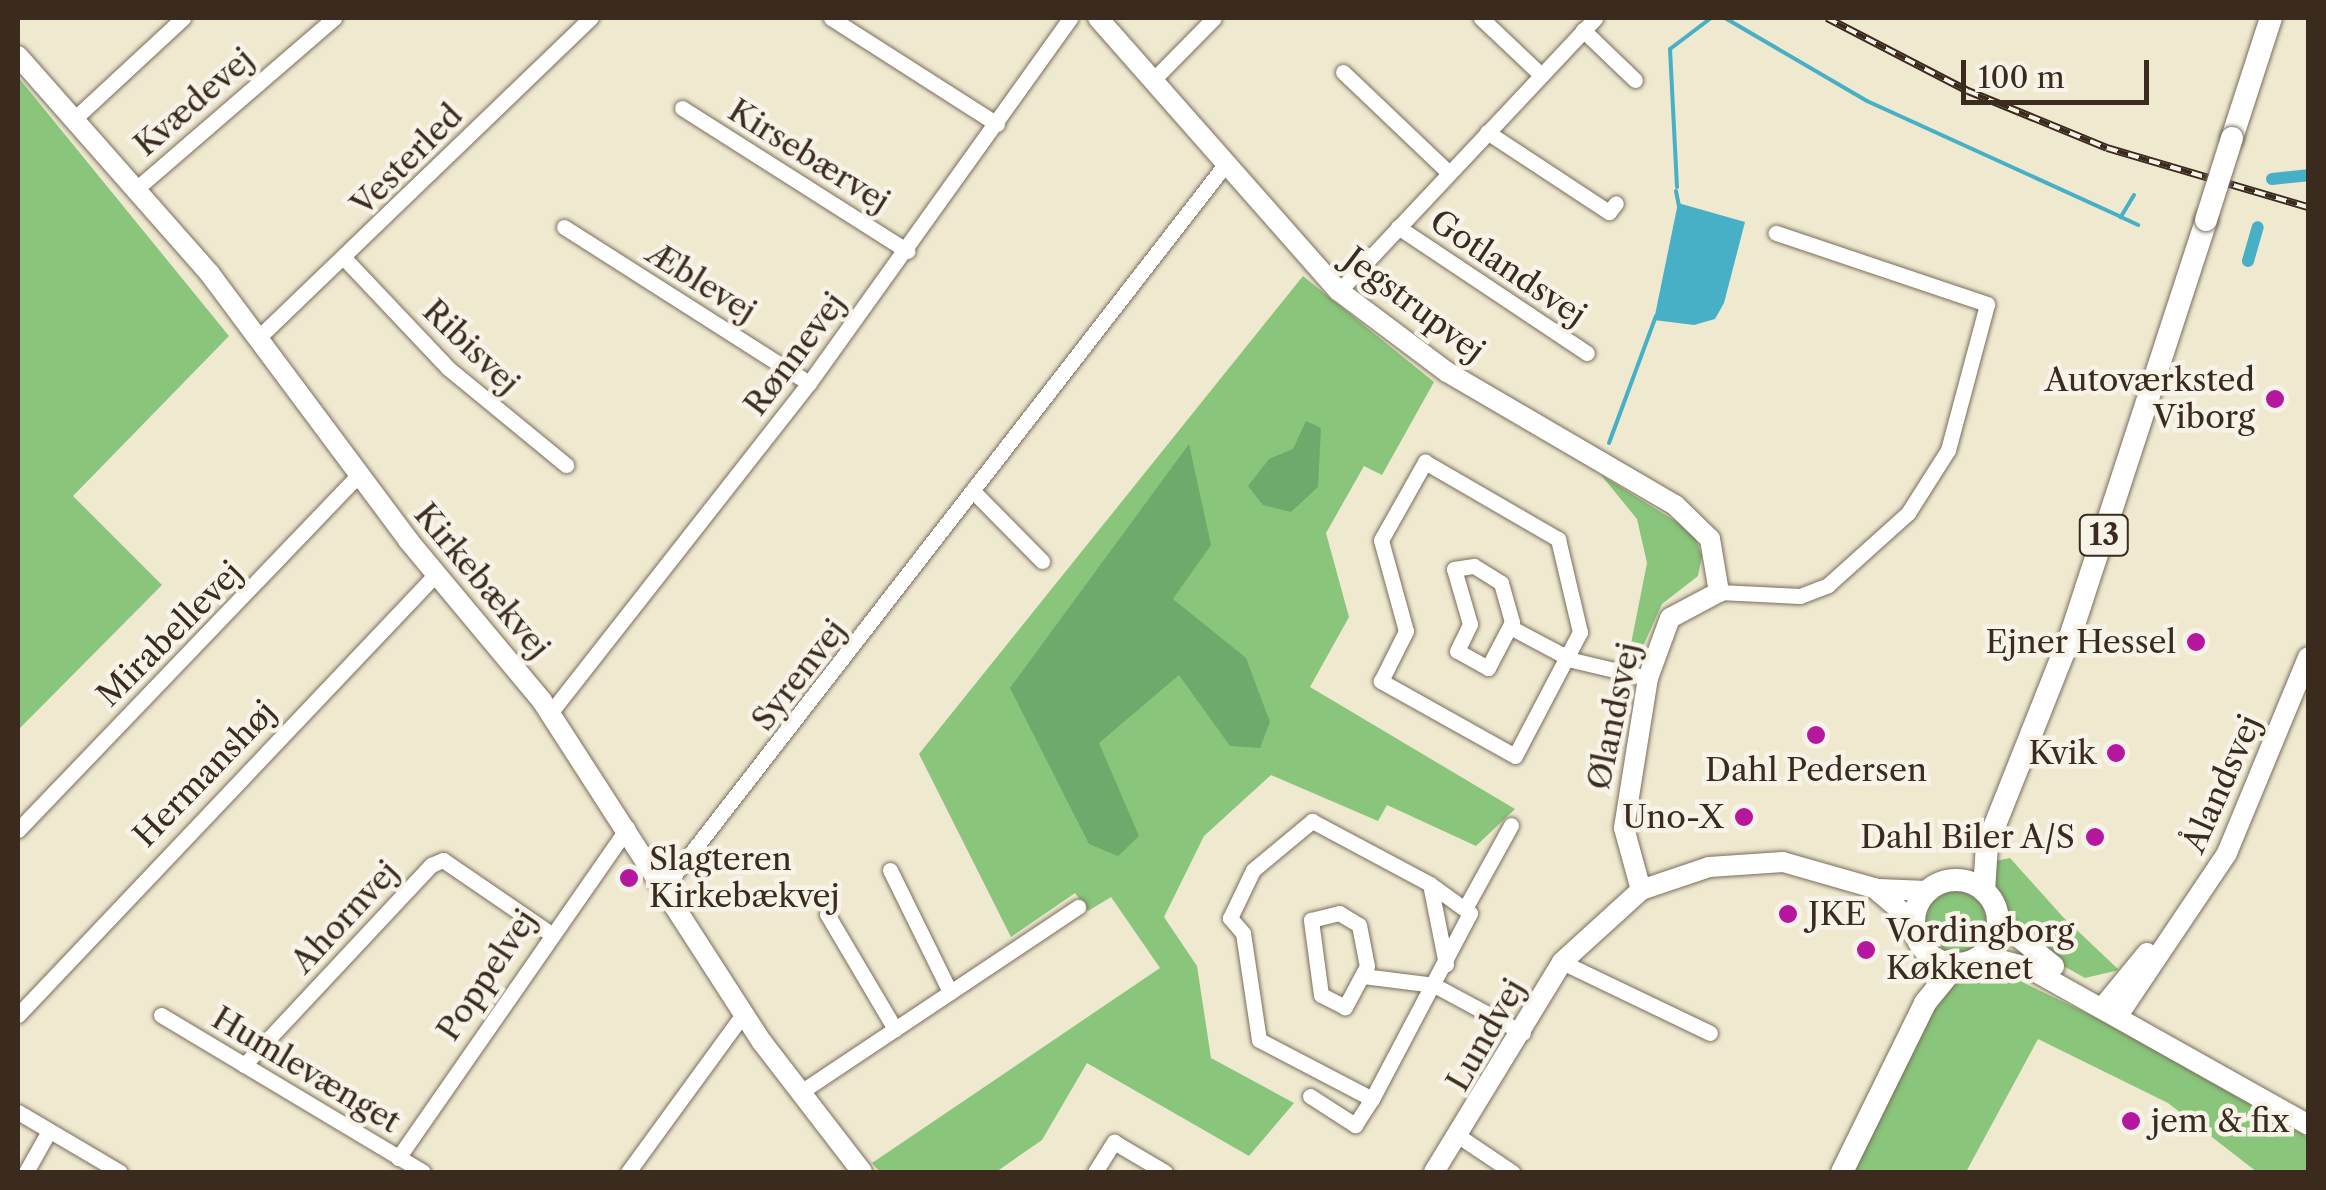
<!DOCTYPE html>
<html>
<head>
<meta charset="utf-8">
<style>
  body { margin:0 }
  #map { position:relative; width:2326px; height:1190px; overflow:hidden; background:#efe9d0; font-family:"Libre Caslon Text",serif }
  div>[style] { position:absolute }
  .green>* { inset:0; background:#89c57b }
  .round { border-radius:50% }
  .forest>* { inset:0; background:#6eaa6b }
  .water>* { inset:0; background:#47afc6 }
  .stream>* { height:4px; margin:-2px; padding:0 2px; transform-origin:2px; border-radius:2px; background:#47afc6 }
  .canal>* { height:12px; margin:-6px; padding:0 6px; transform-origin:6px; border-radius:6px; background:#47afc6 }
  .roads { filter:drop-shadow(0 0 2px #7a6d5c) drop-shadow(0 0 2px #7a6d5c) }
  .street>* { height:15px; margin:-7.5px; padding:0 7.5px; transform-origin:7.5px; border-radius:7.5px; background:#fff }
  .secondary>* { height:20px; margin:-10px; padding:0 10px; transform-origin:10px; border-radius:10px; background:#fff }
  .primary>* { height:22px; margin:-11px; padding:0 11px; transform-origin:11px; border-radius:11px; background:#fff }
  .primary>.ring { margin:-11px; padding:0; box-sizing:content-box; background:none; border:22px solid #fff; border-radius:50% }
  .rail>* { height:8px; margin-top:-4px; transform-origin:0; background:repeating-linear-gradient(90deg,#f7f3e8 0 11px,#3b2a1e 0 22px); box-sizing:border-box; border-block:2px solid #3b2a1e }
  .bridges { filter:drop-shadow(0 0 2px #7a6d5c) drop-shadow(0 0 2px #7a6d5c) }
  .primary-bridge>* { height:22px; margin:-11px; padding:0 11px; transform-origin:11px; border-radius:11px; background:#fff }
  .dots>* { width:28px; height:28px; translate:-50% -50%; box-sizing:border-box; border:5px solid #f7f3e8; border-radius:50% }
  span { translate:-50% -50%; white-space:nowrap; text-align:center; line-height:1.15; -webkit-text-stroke:9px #f7f3e8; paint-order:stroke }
  .shield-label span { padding:2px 8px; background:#f7f3e8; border:2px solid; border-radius:8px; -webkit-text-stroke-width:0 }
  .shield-label { font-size:30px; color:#3b2a1e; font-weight:700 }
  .street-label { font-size:32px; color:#3b2a1e }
  .poi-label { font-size:32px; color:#3b2a1e }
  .right { translate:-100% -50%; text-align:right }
  .left { translate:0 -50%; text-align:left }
  .frame { position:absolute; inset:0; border:20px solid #3b2a1e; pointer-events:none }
  .scale { position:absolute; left:1961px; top:60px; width:188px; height:45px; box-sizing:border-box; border:5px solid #3b2a1e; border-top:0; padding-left:12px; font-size:30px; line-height:35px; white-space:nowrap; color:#3b2a1e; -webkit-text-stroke:8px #f7f3e8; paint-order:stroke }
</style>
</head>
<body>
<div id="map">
  <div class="green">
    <i style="clip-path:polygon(18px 77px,229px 336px,73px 496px,162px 585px,18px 730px)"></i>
    <i style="clip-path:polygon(1303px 276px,1434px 382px,1382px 475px,1364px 466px,1326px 533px,1349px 617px,1310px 687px,1515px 809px,1476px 846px,1387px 805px,1378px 821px,1271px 775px,1204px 836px,1164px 917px,1197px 966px,1211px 1058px,1294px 1103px,1249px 1156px,1087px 1063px,1042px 1140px,996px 1172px,880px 1172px,872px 1163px,1160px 968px,1111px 897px,1088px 911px,1075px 893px,1011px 937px,919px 754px)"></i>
    <i style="clip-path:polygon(1601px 475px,1693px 532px,1702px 556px,1698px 576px,1662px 604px,1635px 664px,1627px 664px,1647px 563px,1637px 519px)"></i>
    <i style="clip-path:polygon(2010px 858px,2063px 917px,2119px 970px,2085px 978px,2028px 946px,2008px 926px,1996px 886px,1995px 861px)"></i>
    <i class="round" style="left:1925px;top:891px;width:62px;height:62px"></i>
    <i style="clip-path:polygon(1991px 967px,2173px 1055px,2308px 1138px,2308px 1172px,2257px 1172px,2168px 1103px,2038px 1039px,1966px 1172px,1854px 1172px,1935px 1005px,1969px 970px)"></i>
  </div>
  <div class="forest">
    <i style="clip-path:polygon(1306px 421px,1321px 428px,1318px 487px,1291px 512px,1263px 505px,1248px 486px,1269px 459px,1293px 449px)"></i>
    <i style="clip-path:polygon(1189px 444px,1211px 545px,1173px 599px,1246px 658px,1270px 722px,1260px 748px,1230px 746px,1179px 675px,1099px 743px,1139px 836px,1118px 856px,1089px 844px,1010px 688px)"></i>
  </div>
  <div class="water">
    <i style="clip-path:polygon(1678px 203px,1745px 222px,1724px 303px,1715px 319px,1694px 325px,1654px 320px)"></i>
  </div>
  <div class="stream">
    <i style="left:1725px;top:18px;width:164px;rotate:30.3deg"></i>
    <i style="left:1867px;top:101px;width:279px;rotate:24.5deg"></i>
    <i style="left:1677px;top:187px;width:138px;rotate:-92.9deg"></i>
    <i style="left:1670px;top:49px;width:51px;rotate:-37.1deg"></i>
    <i style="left:1676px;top:191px;width:15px;rotate:79deg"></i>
    <i style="left:2134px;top:195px;width:26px;rotate:121deg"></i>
    <i style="left:2121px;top:217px;width:19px;rotate:25deg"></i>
    <i style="left:1609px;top:443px;width:135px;rotate:-69.7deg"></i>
  </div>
  <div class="canal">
    <i style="left:2272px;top:179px;width:36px;rotate:-6deg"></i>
    <i style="left:2248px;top:261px;width:35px;rotate:-74deg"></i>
  </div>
  <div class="roads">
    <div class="street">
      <i style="left:831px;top:18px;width:197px;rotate:32.6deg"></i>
      <i style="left:1481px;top:18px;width:83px;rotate:43.5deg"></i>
      <i style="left:1583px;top:30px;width:72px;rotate:43.9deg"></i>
      <i style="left:1343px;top:72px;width:146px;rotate:43.6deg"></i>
      <i style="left:1152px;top:81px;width:88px;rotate:-45.5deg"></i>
      <i style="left:682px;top:108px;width:267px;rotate:32.4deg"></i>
      <i style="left:73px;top:120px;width:150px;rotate:-42.8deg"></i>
      <i style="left:1487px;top:132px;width:146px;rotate:33.3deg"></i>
      <i style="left:1609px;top:212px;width:11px;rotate:-52deg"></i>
      <i style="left:136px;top:189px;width:262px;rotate:-40.8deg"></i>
      <i style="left:564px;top:227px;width:290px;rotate:32.5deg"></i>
      <i style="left:1398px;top:227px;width:227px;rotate:33.7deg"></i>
      <i style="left:345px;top:259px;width:150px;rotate:46.6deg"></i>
      <i style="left:448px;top:368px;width:153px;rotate:39.4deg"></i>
      <i style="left:1339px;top:291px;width:374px;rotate:-46.8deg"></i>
      <i style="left:258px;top:338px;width:462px;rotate:-43.9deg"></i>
      <i style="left:1425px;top:462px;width:154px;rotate:30.1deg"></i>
      <i style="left:1558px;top:539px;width:96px;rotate:76.7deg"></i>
      <i style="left:1580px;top:632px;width:140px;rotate:117.7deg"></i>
      <i style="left:1515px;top:756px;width:154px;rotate:-150.8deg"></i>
      <i style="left:1381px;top:681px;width:56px;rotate:-63.4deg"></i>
      <i style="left:1406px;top:631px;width:94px;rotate:-105.4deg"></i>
      <i style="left:1381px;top:540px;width:90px;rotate:-60.6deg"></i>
      <i style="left:974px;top:492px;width:97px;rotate:45.4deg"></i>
      <i style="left:1474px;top:566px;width:32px;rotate:32deg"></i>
      <i style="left:1501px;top:583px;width:41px;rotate:74.2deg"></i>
      <i style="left:1512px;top:622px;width:52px;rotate:117.6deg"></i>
      <i style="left:1488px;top:668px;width:35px;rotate:-151deg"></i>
      <i style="left:1457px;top:651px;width:30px;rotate:-64deg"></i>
      <i style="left:1470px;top:624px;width:57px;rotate:-106.2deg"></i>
      <i style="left:1454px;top:569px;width:20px;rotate:-9deg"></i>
      <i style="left:1719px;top:592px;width:81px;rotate:2.8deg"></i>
      <i style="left:1800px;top:596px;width:30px;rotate:-21deg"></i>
      <i style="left:1828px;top:585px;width:108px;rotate:-42deg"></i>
      <i style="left:1908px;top:513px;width:75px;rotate:-57.6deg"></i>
      <i style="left:1948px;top:450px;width:151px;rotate:-75deg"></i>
      <i style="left:1987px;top:304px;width:223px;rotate:-161.4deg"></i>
      <i style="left:1510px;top:627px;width:70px;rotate:28deg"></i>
      <i style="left:1572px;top:660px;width:78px;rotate:13.3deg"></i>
      <i style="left:551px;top:712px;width:418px;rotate:-51.9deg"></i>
      <i style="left:809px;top:383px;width:449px;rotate:-54.4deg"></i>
      <i style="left:18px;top:830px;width:492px;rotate:-46.2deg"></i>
      <i style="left:890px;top:870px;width:136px;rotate:63.8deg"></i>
      <i style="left:664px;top:888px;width:914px;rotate:-52.2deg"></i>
      <i style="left:1468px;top:903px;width:89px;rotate:-61.1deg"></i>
      <i style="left:1339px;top:913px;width:23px;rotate:31deg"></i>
      <i style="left:1359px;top:925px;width:42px;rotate:79deg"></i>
      <i style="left:1367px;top:966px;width:47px;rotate:118.2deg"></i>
      <i style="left:1345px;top:1007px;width:27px;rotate:-153deg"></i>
      <i style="left:1321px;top:995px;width:76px;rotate:-97.6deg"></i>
      <i style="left:1311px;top:920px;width:29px;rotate:-14deg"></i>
      <i style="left:827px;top:914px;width:134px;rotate:59.4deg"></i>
      <i style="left:1562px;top:962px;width:164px;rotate:25.6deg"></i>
      <i style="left:1363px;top:976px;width:72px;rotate:7.2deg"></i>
      <i style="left:1434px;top:985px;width:101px;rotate:28.3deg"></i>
      <i style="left:18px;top:1015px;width:608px;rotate:-46.53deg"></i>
      <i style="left:161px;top:1015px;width:305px;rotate:30.9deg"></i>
      <i style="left:244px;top:1065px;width:274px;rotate:-46.9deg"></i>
      <i style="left:431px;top:865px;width:13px;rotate:-23deg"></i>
      <i style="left:443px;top:860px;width:127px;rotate:34.4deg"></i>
      <i style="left:802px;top:1091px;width:332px;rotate:-33.7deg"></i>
      <i style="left:1310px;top:1096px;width:54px;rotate:32.8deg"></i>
      <i style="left:1355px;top:1125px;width:31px;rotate:-57deg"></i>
      <i style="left:1372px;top:1099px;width:210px;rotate:-62.2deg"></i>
      <i style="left:1470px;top:913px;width:49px;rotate:-144.1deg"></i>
      <i style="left:1372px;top:1099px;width:127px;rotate:-152.4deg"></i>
      <i style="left:1259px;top:1040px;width:108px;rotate:-98.5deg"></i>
      <i style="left:1243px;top:933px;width:20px;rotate:-131deg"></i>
      <i style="left:1230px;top:918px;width:53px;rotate:-64.4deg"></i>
      <i style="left:1253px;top:870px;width:77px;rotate:-39.7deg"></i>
      <i style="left:1312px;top:821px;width:134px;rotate:28.1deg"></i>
      <i style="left:1430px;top:884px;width:82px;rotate:78.7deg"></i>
      <i style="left:18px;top:1112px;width:118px;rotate:30.5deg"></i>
      <i style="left:1460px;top:1137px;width:63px;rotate:33.9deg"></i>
      <i style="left:398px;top:1158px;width:402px;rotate:-55.2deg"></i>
      <i style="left:26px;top:1172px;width:47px;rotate:-60.7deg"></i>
      <i style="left:628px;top:1172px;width:197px;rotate:-53.9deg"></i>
      <i style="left:1095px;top:1172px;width:36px;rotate:-58deg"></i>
      <i style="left:1114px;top:1142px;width:59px;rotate:30.5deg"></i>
    </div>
    <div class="secondary">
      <i style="left:1098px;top:18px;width:364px;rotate:48.6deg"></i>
      <i style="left:1339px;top:291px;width:135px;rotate:36.9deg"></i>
      <i style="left:1447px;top:372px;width:264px;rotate:30.3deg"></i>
      <i style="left:1675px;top:505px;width:49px;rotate:44.2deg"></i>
      <i style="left:1710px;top:539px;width:54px;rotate:80.4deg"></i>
      <i style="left:1719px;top:592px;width:55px;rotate:152deg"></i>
      <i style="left:1670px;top:618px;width:64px;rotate:110.1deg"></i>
      <i style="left:1648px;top:678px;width:152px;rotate:99.1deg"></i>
      <i style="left:1624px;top:828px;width:64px;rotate:74.7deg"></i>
      <i style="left:18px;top:56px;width:290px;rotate:48.6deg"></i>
      <i style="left:210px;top:274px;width:332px;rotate:53.3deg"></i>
      <i style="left:408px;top:540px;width:209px;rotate:50.2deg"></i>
      <i style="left:542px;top:701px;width:406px;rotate:57.2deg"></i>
      <i style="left:762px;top:1042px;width:164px;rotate:52.4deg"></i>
      <i style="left:1876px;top:889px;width:53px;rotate:2.2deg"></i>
      <i style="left:1998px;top:921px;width:72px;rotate:38.8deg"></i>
      <i style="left:1981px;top:955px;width:48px;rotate:14.6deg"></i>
      <i style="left:2027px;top:967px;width:322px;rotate:29.3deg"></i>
      <i style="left:2102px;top:1008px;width:71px;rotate:-50.7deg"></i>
      <i style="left:2117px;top:1017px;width:197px;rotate:-56.1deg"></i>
      <i style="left:2227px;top:853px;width:212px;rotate:-67.5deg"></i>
      <i style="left:1434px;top:1172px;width:246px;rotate:-58.6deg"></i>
      <i style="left:1562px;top:962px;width:107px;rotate:-42.3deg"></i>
      <i style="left:1641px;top:890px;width:72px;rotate:-18.7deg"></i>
      <i style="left:1709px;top:867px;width:74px;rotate:-3.9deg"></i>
      <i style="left:1783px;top:862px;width:95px;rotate:15.9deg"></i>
      <i style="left:1874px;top:888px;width:52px;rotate:40.4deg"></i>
    </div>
    <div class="primary">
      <i style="left:2232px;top:138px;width:126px;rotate:-72deg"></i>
      <i class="ring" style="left:1914px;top:880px;width:62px;height:62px"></i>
      <i style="left:1984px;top:891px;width:46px;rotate:-86.3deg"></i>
      <i style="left:1987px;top:845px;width:230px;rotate:-68.3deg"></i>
      <i style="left:2072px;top:631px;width:432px;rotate:-71.9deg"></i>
      <i style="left:1842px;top:1172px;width:188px;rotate:-63.8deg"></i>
      <i style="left:1925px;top:1003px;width:50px;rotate:-50.6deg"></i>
    </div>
  </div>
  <div class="rail">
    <i style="left:1827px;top:18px;width:159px;rotate:27.4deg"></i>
    <i style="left:1968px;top:91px;width:150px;rotate:22.3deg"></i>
    <i style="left:2107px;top:148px;width:209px;rotate:16.4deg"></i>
  </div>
  <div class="bridges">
    <div class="primary-bridge">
      <i style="left:2206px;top:220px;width:86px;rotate:-72.4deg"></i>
    </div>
  </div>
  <div class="dots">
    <i style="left:2275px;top:399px;background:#b5179e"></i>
    <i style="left:2196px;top:642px;background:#b5179e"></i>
    <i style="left:1816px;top:735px;background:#b5179e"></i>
    <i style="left:2116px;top:753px;background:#b5179e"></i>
    <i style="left:1744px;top:817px;background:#b5179e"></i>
    <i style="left:2095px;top:837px;background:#b5179e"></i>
    <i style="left:629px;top:878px;background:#b5179e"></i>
    <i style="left:1788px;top:914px;background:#b5179e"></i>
    <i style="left:1866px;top:950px;background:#b5179e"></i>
    <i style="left:2131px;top:1121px;background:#b5179e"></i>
  </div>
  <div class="shield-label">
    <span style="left:2104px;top:535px">13</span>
  </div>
  <div class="street-label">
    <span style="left:194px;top:102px;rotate:-41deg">Kvædevej</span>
    <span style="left:809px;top:156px;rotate:32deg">Kirsebærvej</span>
    <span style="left:407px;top:160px;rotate:-45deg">Vesterled</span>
    <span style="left:1508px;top:268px;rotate:34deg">Gotlandsvej</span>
    <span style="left:701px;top:282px;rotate:32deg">Æblevej</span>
    <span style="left:1414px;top:305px;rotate:37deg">Jegstrupvej</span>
    <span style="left:471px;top:347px;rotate:44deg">Ribisvej</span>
    <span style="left:795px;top:354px;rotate:-53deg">Rønnevej</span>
    <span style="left:482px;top:581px;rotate:50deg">Kirkebækvej</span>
    <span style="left:170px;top:634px;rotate:-45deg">Mirabellevej</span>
    <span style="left:799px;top:675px;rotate:-52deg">Syrenvej</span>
    <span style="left:1614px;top:716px;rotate:-78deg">Ølandsvej</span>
    <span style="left:205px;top:774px;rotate:-46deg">Hermanshøj</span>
    <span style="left:2222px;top:784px;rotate:-66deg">Ålandsvej</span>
    <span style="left:345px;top:917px;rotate:-47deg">Ahornvej</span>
    <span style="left:487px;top:975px;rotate:-56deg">Poppelvej</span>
    <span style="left:1486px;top:1035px;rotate:-60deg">Lundvej</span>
    <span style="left:306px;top:1070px;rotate:31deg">Humlevænget</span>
  </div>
  <div class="poi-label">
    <span class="right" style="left:2255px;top:399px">Autoværksted<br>Viborg</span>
    <span class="right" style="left:2176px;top:642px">Ejner Hessel</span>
    <span class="right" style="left:2096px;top:753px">Kvik</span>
    <span style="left:1816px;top:770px">Dahl Pedersen</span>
    <span class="right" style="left:1724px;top:817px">Uno-X</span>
    <span class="right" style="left:2075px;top:837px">Dahl Biler A/S</span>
    <span class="left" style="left:649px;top:878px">Slagteren<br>Kirkebækvej</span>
    <span class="left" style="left:1808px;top:914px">JKE</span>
    <span class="left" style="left:1886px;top:950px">Vordingborg<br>Køkkenet</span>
    <span class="left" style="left:2151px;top:1121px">jem &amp; fix</span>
  </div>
  <div class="frame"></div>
  <div class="scale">100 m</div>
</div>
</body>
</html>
